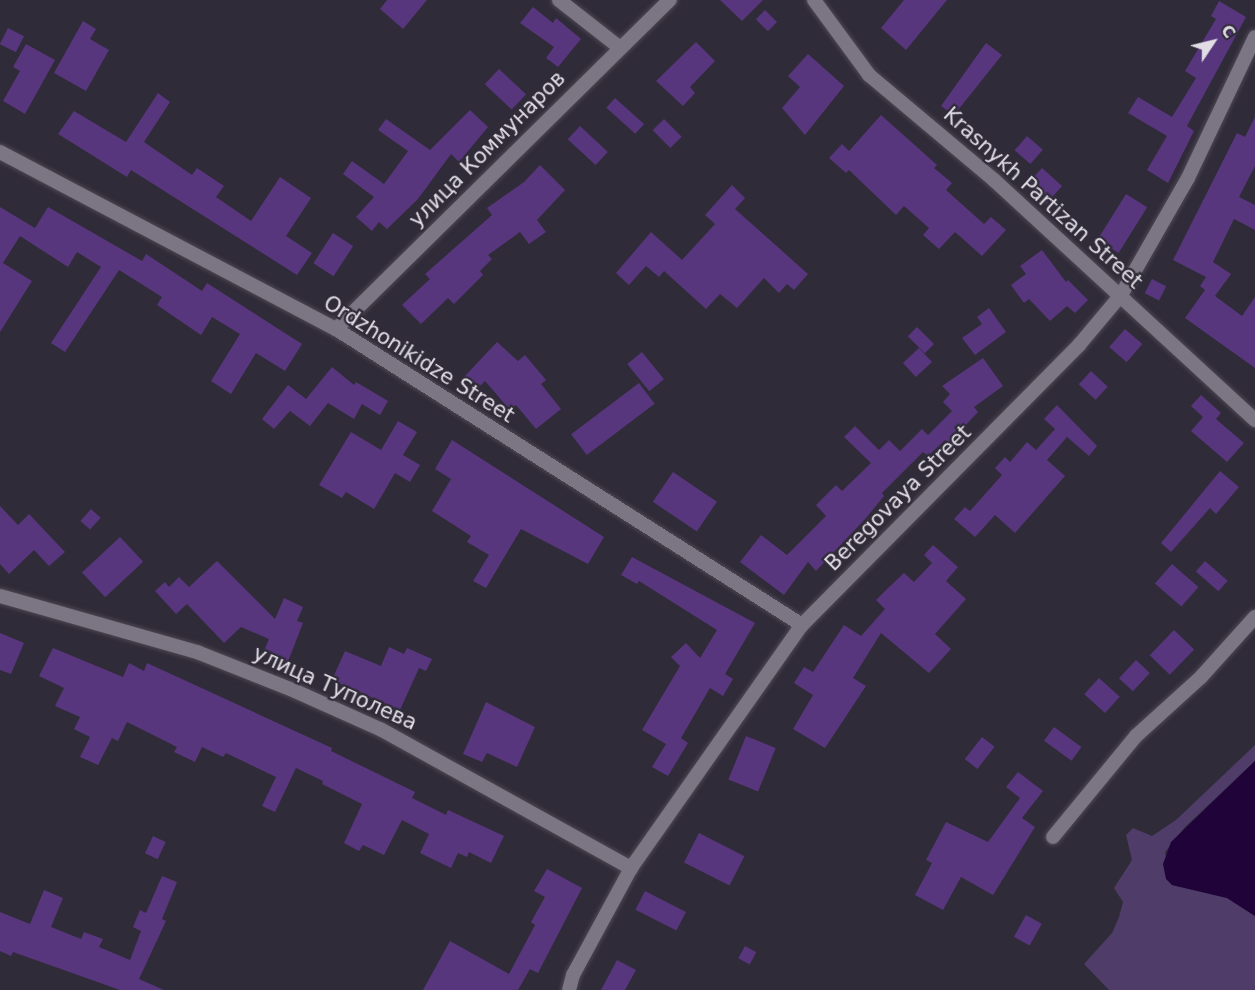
<!DOCTYPE html>
<html>
<head>
<meta charset="utf-8">
<style>
  body { margin:0 }
  #map { position:relative; width:1255px; height:990px; overflow:hidden; background:#302b38; font-family:"DejaVu Sans",sans-serif }
  div>[style] { position:absolute }
  .green>* { inset:0; background:#4f3c69 }
  .water>* { inset:0; background:#200439 }
  .building>* { inset:0; background:#57367d; transform-origin:0 0 }
  .roads { filter:drop-shadow(0 0 2px #4c4852) drop-shadow(0 0 2px #4c4852) }
  .street>* { height:14px; margin:-7px; padding:0 7px; transform-origin:7px; border-radius:7px; background:#7b7584 }
  span { translate:-50% -50%; white-space:nowrap; text-align:center; line-height:1.15; -webkit-text-stroke:4.5px #302b38; paint-order:stroke }
  .street-label { font-size:21px; color:#e0dde5 }
  .north { position:absolute; left:1183px; top:12px; width:60px; height:60px; -webkit-text-stroke:4px #302b38; paint-order:stroke; rotate:55deg; font-size:16px; font-weight:700; line-height:24px; text-align:center; color:#e0dde5 }
  .north::after { content:''; display:block; margin:auto; width:21px; height:27px; background:#e0dde5; clip-path:polygon(50% 0,100% 100%,50% 72%,0 100%) }
</style>
</head>
<body>
<div id="map">
  <div class="green">
    <i style="clip-path:polygon(1255px 745px,1255px 761px,1185px 827px,1165px 852px,1172px 885px,1227px 898px,1255px 916px,1255px 990px,1109px 990px,1084px 964px,1112px 933px,1119px 917px,1123px 902px,1114px 888px,1132px 860px,1126px 835px,1133px 828px,1152px 836px,1176px 820px)"></i>
  </div>
  <div class="water">
    <i style="clip-path:polygon(1255px 761px,1255px 916px,1227px 898px,1172px 885px,1166px 879px,1163px 864px,1171px 842px)"></i>
  </div>
  <div class="building">
    <i style="clip-path:polygon(387px 0,427px 0,403px 29px,380px 9px)"></i>
    <i style="clip-path:polygon(720px 0,763px 0,742px 21px)"></i>
    <i style="clip-path:polygon(904px 0,947px 0,906px 50px,881px 28px)"></i>
    <i style="clip-path:polygon(1219px 1px,1246px 17px,1187px 126px,1194px 131px,1168px 183px,1147px 170px,1167px 136px,1128px 113px,1138px 97px,1172px 117px,1196px 78px,1185px 71px,1216px 19px,1211px 16px)"></i>
    <i style="clip-path:polygon(533px 7px,553px 23px,556px 18px,581px 39px,558px 67px,546px 58px,554px 47px,520px 23px)"></i>
    <i style="left:765px;top:10px;width:17px;height:13px;rotate:45deg"></i>
    <i style="clip-path:polygon(83px 21px,96px 29px,90px 39px,109px 50px,86px 91px,54px 73px)"></i>
    <i style="left:8px;top:28px;width:18px;height:18px;rotate:27deg"></i>
    <i style="clip-path:polygon(696px 42px,715px 61px,690px 87px,695px 93px,683px 106px,656px 81px)"></i>
    <i style="clip-path:polygon(986px 43px,1002px 55px,954px 115px,941px 106px)"></i>
    <i style="clip-path:polygon(26px 44px,55px 60px,25px 114px,3px 101px,20px 71px,13px 67px)"></i>
    <i style="clip-path:polygon(808px 54px,844px 86px,805px 135px,782px 108px,800px 87px,788px 76px)"></i>
    <i style="left:499px;top:69px;width:37px;height:21px;rotate:43deg"></i>
    <i style="clip-path:polygon(158px 93px,170px 102px,144px 142px,192px 175px,197px 168px,224px 186px,216px 197px,251px 221px,280px 177px,311px 198px,286px 236px,312px 253px,297px 275px,131px 170px,127px 177px,58px 134px,74px 111px,126px 142px)"></i>
    <i style="left:615px;top:98px;width:39px;height:13px;rotate:42deg"></i>
    <i style="clip-path:polygon(470px 110px,488px 127px,459px 162px,451px 154px,418px 199px,387px 229px,379px 222px,372px 231px,356px 217px,374px 197px,343px 174px,352px 161px,384px 184px,408px 151px,378px 130px,386px 119px,430px 150px)"></i>
    <i style="clip-path:polygon(881px 115px,937px 165px,934px 168px,952px 183px,946px 190px,984px 224px,991px 217px,1006px 230px,982px 256px,955px 232px,939px 249px,923px 235px,929px 228px,904px 206px,896px 215px,849px 170px,846px 173px,829px 158px,842px 144px,849px 151px)"></i>
    <i style="clip-path:polygon(1255px 117px,1255px 166px,1239px 197px,1255px 205px,1255px 230px,1234px 219px,1213px 262px,1231px 274px,1215px 296px,1242px 316px,1255px 297px,1255px 368px,1185px 318px,1205px 290px,1200px 286px,1206px 277px,1173px 260px,1237px 133px,1245px 137px)"></i>
    <i style="left:664px;top:119px;width:25px;height:16px;rotate:45deg"></i>
    <i style="left:580px;top:126px;width:38px;height:18px;rotate:43deg"></i>
    <i style="left:1027px;top:136px;width:21px;height:19px;rotate:41deg"></i>
    <i style="clip-path:polygon(540px 165px,565px 190px,537px 220px,546px 232px,529px 244px,520px 232px,488px 255px,492px 259px,480px 271px,483px 275px,454px 304px,448px 298px,421px 324px,402px 305px,430px 279px,425px 274px,492px 215px,487px 208px,524px 182px)"></i>
    <i style="left:1042px;top:168px;width:27px;height:24px;rotate:42deg"></i>
    <i style="clip-path:polygon(732px 185px,745px 198px,735px 209px,808px 274px,794px 290px,787px 284px,779px 293px,764px 278px,737px 308px,720px 294px,706px 309px,664px 271px,659px 277px,646px 266px,629px 285px,616px 273px,651px 232px,682px 260px,715px 224px,705px 215px)"></i>
    <i style="left:1126px;top:194px;width:25px;height:54px;rotate:32deg"></i>
    <i style="clip-path:polygon(0 207px,35px 228px,48px 207px,142px 261px,146px 254px,202px 291px,207px 283px,302px 344px,285px 371px,256px 353px,231px 394px,211px 381px,240px 334px,212px 317px,201px 335px,157px 305px,162px 297px,119px 270px,65px 352px,51px 343px,101px 267px,77px 252px,68px 267px,20px 236px,3px 263px,32px 281px,0 332px)"></i>
    <i style="left:333px;top:233px;width:24px;height:36px;rotate:33deg"></i>
    <i style="clip-path:polygon(1042px 250px,1066px 282px,1068px 280px,1088px 300px,1075px 313px,1067px 306px,1050px 321px,1029px 299px,1024px 303px,1011px 285px,1026px 274px,1020px 266px)"></i>
    <i style="left:1152px;top:279px;width:16px;height:16px;rotate:27deg"></i>
    <i style="clip-path:polygon(989px 308px,1006px 332px,975px 355px,962px 338px,982px 324px,977px 317px)"></i>
    <i style="left:917px;top:327px;width:24px;height:13px;rotate:45deg"></i>
    <i style="left:1125px;top:329px;width:23px;height:24px;rotate:41deg"></i>
    <i style="clip-path:polygon(497px 342px,518px 361px,525px 355px,546px 380px,541px 384px,561px 409px,536px 429px,516px 405px,510px 410px,485px 381px,477px 389px,464px 377px)"></i>
    <i style="left:919px;top:348px;width:19px;height:22px;rotate:47deg"></i>
    <i style="left:642px;top:352px;width:35px;height:19px;rotate:51deg"></i>
    <i style="clip-path:polygon(983px 358px,1003px 386px,974px 407px,978px 412px,949px 443px,945px 440px,928px 456px,923px 452px,882px 493px,884px 496px,866px 518px,816px 571px,808px 562px,784px 595px,740px 562px,761px 535px,787px 555px,826px 516px,816px 505px,836px 485px,842px 491px,871px 463px,844px 437px,855px 426px,879px 450px,889px 440px,900px 451px,922px 429px,928px 435px,952px 411px,943px 402px,950px 394px,942px 386px)"></i>
    <i style="clip-path:polygon(332px 367px,354px 385px,356px 382px,388px 401px,380px 415px,362px 404px,354px 419px,328px 403px,310px 426px,290px 411px,274px 429px,262px 419px,288px 385px,306px 399px)"></i>
    <i style="left:1091px;top:371px;width:23px;height:18px;rotate:43deg"></i>
    <i style="left:639px;top:383px;width:26px;height:85px;rotate:53deg"></i>
    <i style="clip-path:polygon(1201px 395px,1221px 413px,1216px 419px,1244px 443px,1227px 462px,1191px 431px,1203px 417px,1191px 406px)"></i>
    <i style="clip-path:polygon(1057px 405px,1097px 446px,1089px 456px,1067px 437px,1047px 460px,1065px 476px,1015px 533px,995px 515px,975px 537px,954px 519px,965px 507px,970px 511px,1002px 475px,995px 468px,1005px 457px,1010px 462px,1027px 442px,1036px 450px,1055px 429px,1044px 419px)"></i>
    <i style="clip-path:polygon(398px 421px,417px 432px,403px 455px,420px 465px,410px 482px,395px 473px,374px 509px,346px 492px,342px 498px,319px 485px,351px 432px,381px 450px)"></i>
    <i style="clip-path:polygon(452px 440px,604px 537px,588px 564px,521px 529px,486px 588px,473px 581px,489px 555px,467px 542px,471px 536px,432px 511px,451px 479px,435px 469px)"></i>
    <i style="clip-path:polygon(1220px 471px,1239px 487px,1216px 514px,1210px 508px,1171px 552px,1161px 543px)"></i>
    <i style="left:673px;top:472px;width:53px;height:36px;rotate:34deg"></i>
    <i style="clip-path:polygon(0 506px,18px 525px,29px 514px,65px 552px,49px 566px,34px 550px,9px 574px,0 564px)"></i>
    <i style="left:91px;top:509px;width:13px;height:16px;rotate:42deg"></i>
    <i style="left:120px;top:537px;width:34px;height:52px;rotate:47deg"></i>
    <i style="clip-path:polygon(933px 545px,958px 567px,946px 581px,966px 599px,935px 634px,951px 649px,929px 673px,881px 633px,853px 678px,866px 686px,825px 748px,793px 729px,813px 695px,794px 683px,804px 667px,813px 672px,844px 625px,861px 636px,885px 609px,876px 600px,886px 590px,904px 573px,914px 582px,932px 563px,924px 555px)"></i>
    <i style="clip-path:polygon(632px 557px,755px 623px,725px 674px,733px 679px,723px 696px,710px 688px,681px 738px,688px 743px,668px 776px,652px 767px,666px 744px,642px 730px,680px 666px,671px 657px,686px 643px,700px 658px,717px 630px,639px 581px,637px 584px,621px 575px)"></i>
    <i style="clip-path:polygon(217px 561px,275px 619px,284px 598px,303px 607px,297px 621px,303px 623px,287px 664px,263px 653px,269px 639px,241px 627px,224px 643px,187px 604px,176px 614px,155px 591px,165px 582px,169px 587px,179px 577px,189px 587px)"></i>
    <i style="left:1205px;top:561px;width:30px;height:14px;rotate:41deg"></i>
    <i style="left:1172px;top:564px;width:35px;height:26px;rotate:41deg"></i>
    <i style="left:1174px;top:630px;width:28px;height:35px;rotate:44deg"></i>
    <i style="clip-path:polygon(0 633px,24px 643px,11px 674px,0 670px)"></i>
    <i style="clip-path:polygon(389px 647px,404px 654px,407px 648px,432px 659px,426px 671px,419px 668px,400px 710px,332px 680px,345px 651px,381px 666px)"></i>
    <i style="clip-path:polygon(53px 648px,123px 677px,129px 663px,144px 671px,147px 663px,332px 748px,331px 751px,415px 792px,412px 798px,446px 815px,448px 810px,504px 836px,491px 863px,469px 852px,467px 857px,458px 853px,451px 868px,420px 853px,429px 834px,402px 820px,384px 855px,363px 845px,359px 851px,344px 843px,362px 804px,322px 784px,323px 781px,296px 768px,275px 812px,262px 806px,276px 777px,226px 753px,223px 757px,202px 747px,195px 762px,174px 752px,177px 747px,127px 722px,118px 741px,112px 738px,98px 765px,80px 757px,90px 737px,74px 729px,80px 717px,55px 706px,64px 688px,39px 676px)"></i>
    <i style="left:1136px;top:660px;width:19px;height:25px;rotate:43deg"></i>
    <i style="left:1099px;top:678px;width:28px;height:22px;rotate:42deg"></i>
    <i style="clip-path:polygon(486px 702px,535px 727px,517px 767px,487px 753px,482px 762px,463px 754px)"></i>
    <i style="left:1054px;top:727px;width:34px;height:17px;rotate:36deg"></i>
    <i style="left:746px;top:736px;width:32px;height:47px;rotate:22deg"></i>
    <i style="left:982px;top:737px;width:16px;height:28px;rotate:38deg"></i>
    <i style="clip-path:polygon(1018px 772px,1043px 791px,1022px 818px,1035px 827px,993px 895px,961px 877px,943px 910px,915px 895px,932px 863px,926px 860px,946px 822px,988px 842px,1020px 798px,1006px 787px)"></i>
    <i style="left:699px;top:833px;width:51px;height:33px;rotate:27deg"></i>
    <i style="left:153px;top:836px;width:14px;height:19px;rotate:25deg"></i>
    <i style="clip-path:polygon(547px 869px,582px 888px,538px 973px,530px 969px,518px 990px,423px 990px,450px 941px,509px 974px,535px 925px,531px 922px,545px 897px,534px 891px)"></i>
    <i style="clip-path:polygon(162px 876px,177px 882px,162px 919px,166px 921px,139px 979px,164px 990px,120px 990px,13px 952px,11px 956px,0 951px,0 912px,30px 924px,44px 890px,63px 898px,51px 927px,81px 939px,84px 932px,103px 939px,99px 947px,130px 960px,141px 931px,133px 927px,140px 910px,146px 913px)"></i>
    <i style="left:645px;top:891px;width:46px;height:21px;rotate:27deg"></i>
    <i style="left:1026px;top:915px;width:18px;height:25px;rotate:29deg"></i>
    <i style="left:745px;top:946px;width:13px;height:14px;rotate:29deg"></i>
    <i style="clip-path:polygon(617px 960px,636px 970px,625px 990px,601px 990px)"></i>
  </div>
  <div class="roads">
    <div class="street">
      <i style="left:559px;top:0;width:76px;rotate:38.1deg"></i>
      <i style="left:814px;top:0;width:93px;rotate:53.7deg"></i>
      <i style="left:869px;top:75px;width:163px;rotate:40deg"></i>
      <i style="left:994px;top:180px;width:355px;rotate:42.6deg"></i>
      <i style="left:0;top:152px;width:380px;rotate:27.8deg"></i>
      <i style="left:336px;top:329px;width:552px;rotate:32.42deg"></i>
      <i style="left:336px;top:329px;width:469px;rotate:-44.6deg"></i>
      <i style="left:0;top:596px;width:205px;rotate:15.9deg"></i>
      <i style="left:197px;top:652px;width:105px;rotate:21.7deg"></i>
      <i style="left:295px;top:691px;width:95px;rotate:24.1deg"></i>
      <i style="left:382px;top:730px;width:285px;rotate:29deg"></i>
      <i style="left:1053px;top:837px;width:131px;rotate:-50.6deg"></i>
      <i style="left:1136px;top:736px;width:88px;rotate:-42.2deg"></i>
      <i style="left:1201px;top:677px;width:81px;rotate:-48deg"></i>
      <i style="left:569px;top:990px;width:16px;rotate:-75deg"></i>
      <i style="left:573px;top:975px;width:122px;rotate:-61.5deg"></i>
      <i style="left:631px;top:868px;width:297px;rotate:-54.9deg"></i>
      <i style="left:802px;top:625px;width:394px;rotate:-45.3deg"></i>
      <i style="left:1079px;top:345px;width:65px;rotate:-50deg"></i>
      <i style="left:1121px;top:295px;width:135px;rotate:-60.2deg"></i>
      <i style="left:1188px;top:178px;width:156px;rotate:-64.6deg"></i>
    </div>
  </div>
  <div class="street-label">
    <span style="left:487px;top:149px;rotate:-45deg">улица Коммунаров</span>
    <span style="left:1043px;top:198px;rotate:42deg">Krasnykh Partizan Street</span>
    <span style="left:419px;top:359px;rotate:32deg">Ordzhonikidze Street</span>
    <span style="left:898px;top:498px;rotate:-45deg">Beregovaya Street</span>
    <span style="left:335px;top:688px;rotate:24deg">улица Туполева</span>
  </div>
  <div class="north">С</div>
</div>
</body>
</html>
